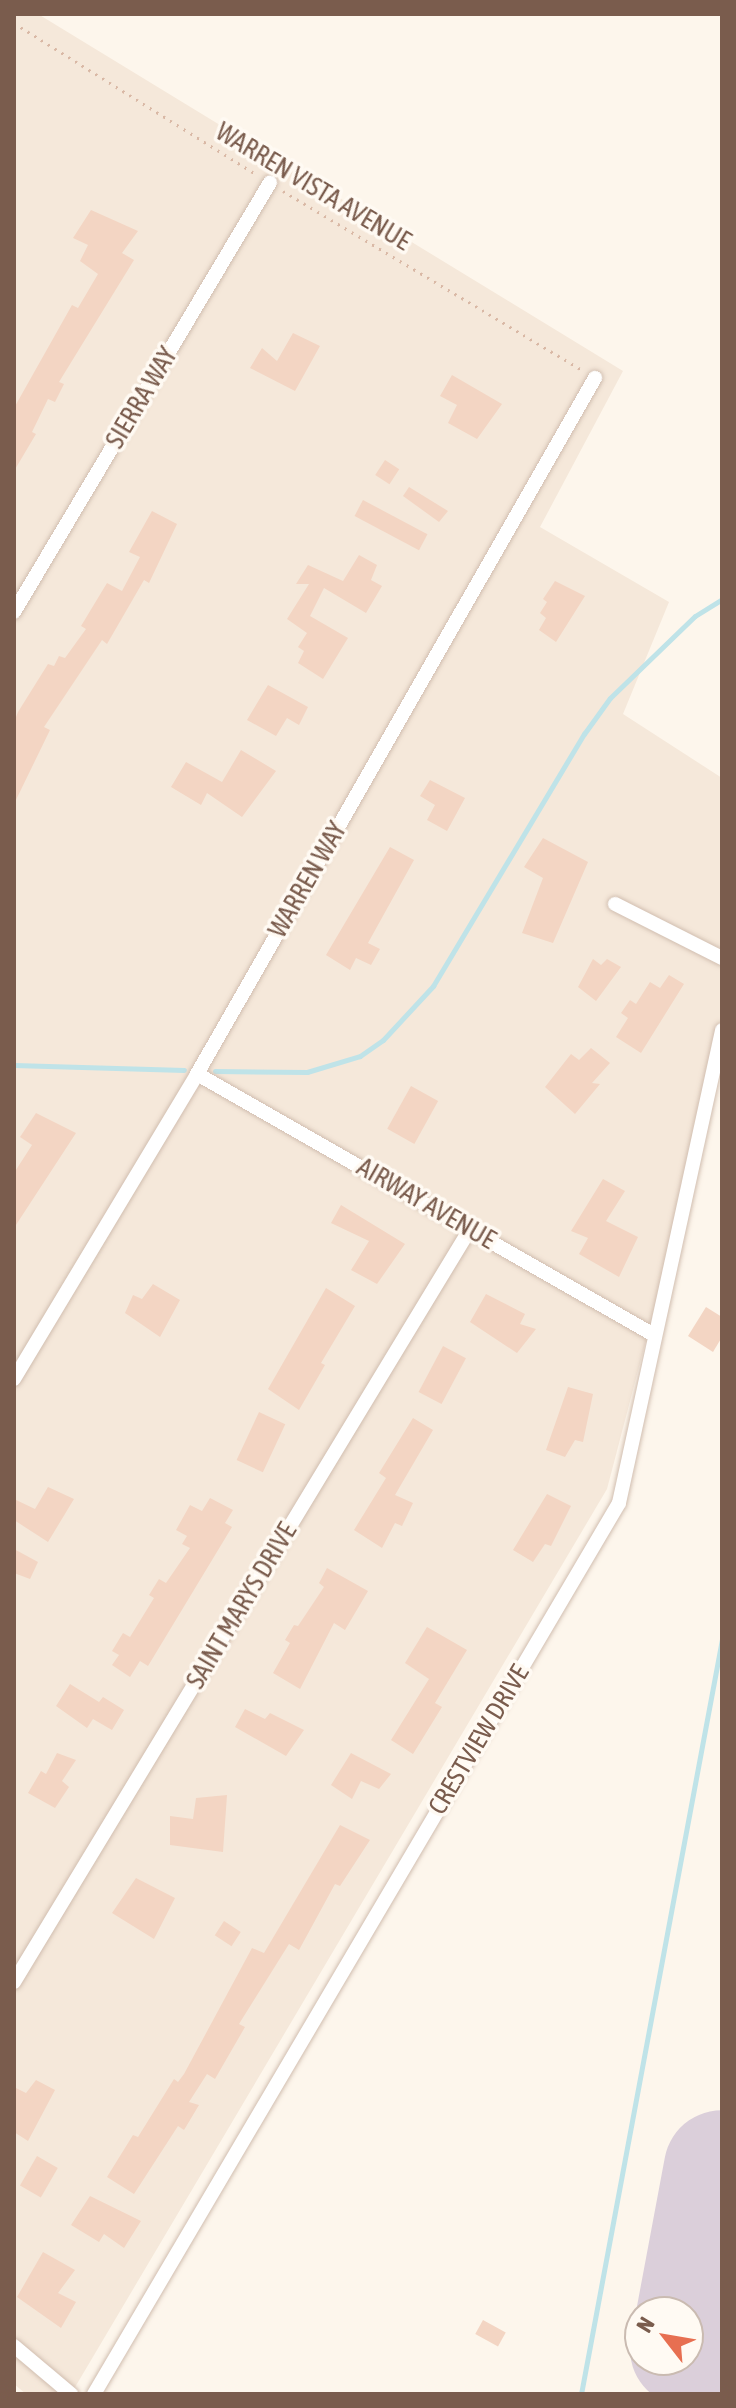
<!DOCTYPE html>
<html>
<head>
<meta charset="utf-8">
<style>
  body { margin:0 }
  #map { position:relative; width:736px; height:2408px; overflow:hidden; background:#fdf6ec; font-family:"Asap Condensed",sans-serif }
  div>[style] { position:absolute }
  .residential>* { inset:0; background:#f5e8da }
  .stream>* { height:5px; margin:-2.5px; padding:0 2.5px; transform-origin:2.5px; border-radius:2.5px; background:#bfe3e8 }
  .runway>* { height:116px; margin:-58px; padding:0 58px; transform-origin:58px; border-radius:58px; background:#dbcfda }
  .building>* { inset:0; background:#f3d5c3; transform-origin:0 0 }
  .path>* { height:3px; margin-top:-1.5px; transform-origin:0; background:repeating-linear-gradient(90deg,#d9b8a5 0 2px,transparent 0 8px) }
  .roads { filter:drop-shadow(0 0 2px #d1beb0) drop-shadow(0 0 2px #d1beb0) }
  .street>* { height:14px; margin:-7px; padding:0 7px; transform-origin:7px; border-radius:7px; background:#fff }
  span { translate:-50% -50%; white-space:nowrap; text-align:center; line-height:1.15; -webkit-text-stroke:7px #fffaf3; paint-order:stroke }
  .street-label { font-size:26px; color:#7a5c4d }
  .frame { position:absolute; inset:0; border:16px solid #7a5c4d; pointer-events:none }
  .north { position:absolute; left:624px; top:2296px; width:80px; height:80px; box-sizing:border-box; background:#fffaf3; border:2px solid #cabbb1; border-radius:50%; rotate:301deg; font-size:22px; font-weight:700; line-height:32px; text-align:center; color:#7a5c4d }
  .north::after { content:''; display:block; margin:auto; width:28px; height:36px; background:#e76f51; clip-path:polygon(50% 0,100% 100%,50% 72%,0 100%) }
</style>
</head>
<body>
<div id="map">
  <div class="residential">
    <i style="clip-path:polygon(14px 14px,38px 14px,623px 371px,540px 527px,669px 602px,623px 714px,722px 778px,722px 1050px,607px 1489px,71px 2394px,26px 2394px,14px 2384px)"></i>
  </div>
  <div class="stream">
    <i style="left:14px;top:1065px;width:170px;rotate:1.7deg"></i>
    <i style="left:215px;top:1071px;width:92px;rotate:0.6deg"></i>
    <i style="left:307px;top:1072px;width:55px;rotate:-16.8deg"></i>
    <i style="left:360px;top:1056px;width:28px;rotate:-35deg"></i>
    <i style="left:383px;top:1040px;width:74px;rotate:-47.2deg"></i>
    <i style="left:433px;top:986px;width:294px;rotate:-59.1deg"></i>
    <i style="left:584px;top:734px;width:44px;rotate:-54.2deg"></i>
    <i style="left:610px;top:698px;width:118px;rotate:-44deg"></i>
    <i style="left:695px;top:616px;width:32px;rotate:-32deg"></i>
    <i style="left:581px;top:2394px;width:768px;rotate:-79.42deg"></i>
  </div>
  <div class="runway">
    <i style="left:688px;top:2349px;width:184px;rotate:-79.4deg"></i>
  </div>
  <div class="building">
    <i style="clip-path:polygon(91px 210px,138px 231px,122px 253px,134px 260px,59px 382px,64px 384px,55px 402px,48px 399px,32px 432px,36px 434px,14px 471px,14px 408px,72px 305px,78px 308px,98px 274px,80px 261px,88px 245px,73px 238px)"></i>
    <i style="clip-path:polygon(293px 333px,320px 346px,295px 391px,250px 368px,262px 348px,277px 361px)"></i>
    <i style="clip-path:polygon(452px 375px,502px 404px,477px 439px,448px 423px,457px 405px,440px 396px)"></i>
    <i style="left:385px;top:460px;width:17px;height:18px;rotate:33deg"></i>
    <i style="clip-path:polygon(409px 487px,448px 511px,439px 522px,403px 496px)"></i>
    <i style="left:363px;top:500px;width:73px;height:18px;rotate:28deg"></i>
    <i style="clip-path:polygon(152px 511px,177px 524px,149px 583px,144px 580px,107px 644px,102px 640px,44px 727px,50px 730px,14px 804px,14px 722px,18px 712px,48px 664px,54px 666px,59px 656px,65px 658px,86px 629px,81px 626px,107px 583px,122px 591px,140px 557px,129px 552px)"></i>
    <i style="clip-path:polygon(359px 555px,377px 565px,371px 580px,382px 586px,366px 613px,324px 588px,310px 616px,348px 638px,323px 679px,298px 663px,304px 651px,298px 647px,307px 633px,287px 619px,309px 584px,296px 584px,308px 565px,343px 581px)"></i>
    <i style="clip-path:polygon(555px 581px,585px 596px,556px 642px,539px 630px,546px 618px,540px 613px,547px 602px,543px 599px)"></i>
    <i style="clip-path:polygon(268px 685px,308px 707px,299px 725px,287px 718px,276px 736px,247px 720px)"></i>
    <i style="clip-path:polygon(241px 750px,276px 771px,242px 817px,207px 793px,201px 805px,171px 787px,186px 762px,222px 782px)"></i>
    <i style="clip-path:polygon(430px 780px,465px 798px,447px 831px,427px 820px,435px 805px,420px 796px)"></i>
    <i style="clip-path:polygon(543px 838px,588px 862px,553px 943px,522px 933px,543px 878px,524px 867px)"></i>
    <i style="clip-path:polygon(390px 847px,414px 860px,368px 943px,380px 949px,371px 965px,356px 958px,350px 970px,326px 955px)"></i>
    <i style="clip-path:polygon(593px 959px,601px 965px,607px 959px,621px 967px,596px 1001px,578px 987px)"></i>
    <i style="clip-path:polygon(669px 975px,684px 984px,641px 1053px,616px 1037px,628px 1018px,621px 1013px,630px 1000px,636px 1004px,650px 982px,660px 988px)"></i>
    <i style="clip-path:polygon(591px 1048px,610px 1063px,592px 1083px,600px 1084px,575px 1114px,545px 1087px,571px 1054px,579px 1060px)"></i>
    <i style="left:411px;top:1086px;width:31px;height:49px;rotate:29deg"></i>
    <i style="clip-path:polygon(36px 1113px,76px 1133px,14px 1228px,14px 1173px,32px 1145px,20px 1137px)"></i>
    <i style="clip-path:polygon(603px 1179px,625px 1191px,606px 1221px,638px 1237px,619px 1277px,579px 1254px,588px 1238px,571px 1231px)"></i>
    <i style="clip-path:polygon(341px 1205px,405px 1244px,377px 1284px,351px 1270px,369px 1241px,331px 1223px)"></i>
    <i style="clip-path:polygon(153px 1284px,180px 1300px,160px 1337px,125px 1313px,133px 1295px,142px 1299px)"></i>
    <i style="clip-path:polygon(326px 1288px,355px 1306px,321px 1363px,325px 1365px,299px 1410px,268px 1389px)"></i>
    <i style="clip-path:polygon(486px 1294px,525px 1314px,520px 1324px,536px 1329px,517px 1353px,470px 1322px)"></i>
    <i style="clip-path:polygon(706px 1307px,722px 1317px,722px 1337px,713px 1352px,688px 1336px)"></i>
    <i style="left:443px;top:1346px;width:26px;height:52px;rotate:28deg"></i>
    <i style="clip-path:polygon(568px 1387px,593px 1394px,583px 1442px,575px 1440px,565px 1457px,546px 1450px)"></i>
    <i style="left:259px;top:1412px;width:29px;height:53px;rotate:25deg"></i>
    <i style="clip-path:polygon(413px 1418px,433px 1430px,395px 1495px,413px 1503px,402px 1526px,395px 1523px,382px 1548px,354px 1530px,386px 1478px,379px 1473px)"></i>
    <i style="clip-path:polygon(48px 1487px,74px 1499px,48px 1542px,14px 1520px,14px 1499px,35px 1509px)"></i>
    <i style="clip-path:polygon(547px 1494px,571px 1506px,551px 1546px,545px 1544px,533px 1562px,513px 1550px)"></i>
    <i style="clip-path:polygon(210px 1498px,233px 1510px,225px 1523px,232px 1527px,148px 1666px,140px 1661px,130px 1677px,112px 1665px,119px 1655px,112px 1651px,123px 1633px,130px 1637px,154px 1598px,149px 1595px,159px 1579px,166px 1583px,190px 1548px,182px 1544px,187px 1536px,176px 1530px,190px 1505px,202px 1511px)"></i>
    <i style="clip-path:polygon(14px 1549px,38px 1562px,30px 1579px,14px 1573px)"></i>
    <i style="clip-path:polygon(327px 1568px,368px 1591px,345px 1630px,334px 1623px,300px 1689px,273px 1673px,290px 1643px,285px 1640px,294px 1625px,298px 1626px,324px 1587px,319px 1583px)"></i>
    <i style="clip-path:polygon(427px 1627px,467px 1650px,435px 1703px,442px 1707px,413px 1754px,391px 1740px,429px 1679px,405px 1663px)"></i>
    <i style="clip-path:polygon(70px 1684px,99px 1702px,103px 1697px,124px 1710px,112px 1730px,93px 1719px,87px 1728px,56px 1706px)"></i>
    <i style="clip-path:polygon(245px 1709px,265px 1719px,270px 1713px,304px 1730px,286px 1756px,235px 1727px)"></i>
    <i style="clip-path:polygon(57px 1753px,76px 1760px,62px 1781px,69px 1787px,55px 1808px,28px 1793px,41px 1771px,46px 1774px)"></i>
    <i style="clip-path:polygon(351px 1753px,391px 1774px,379px 1789px,361px 1781px,352px 1799px,331px 1785px)"></i>
    <i style="clip-path:polygon(227px 1795px,223px 1852px,170px 1845px,170px 1816px,193px 1819px,196px 1798px)"></i>
    <i style="clip-path:polygon(340px 1825px,370px 1840px,340px 1886px,335px 1884px,299px 1950px,289px 1944px,239px 2024px,245px 2027px,215px 2079px,207px 2074px,189px 2102px,199px 2105px,184px 2130px,178px 2126px,134px 2194px,107px 2177px,133px 2135px,138px 2137px,174px 2079px,178px 2082px,184px 2074px,252px 1948px,264px 1953px)"></i>
    <i style="clip-path:polygon(136px 1878px,175px 1898px,154px 1939px,112px 1913px)"></i>
    <i style="left:224px;top:1921px;width:20px;height:17px;rotate:33deg"></i>
    <i style="clip-path:polygon(36px 2080px,55px 2090px,28px 2141px,14px 2132px,14px 2087px,26px 2093px)"></i>
    <i style="left:37px;top:2156px;width:24px;height:34px;rotate:30deg"></i>
    <i style="clip-path:polygon(90px 2196px,141px 2221px,124px 2248px,104px 2234px,99px 2242px,71px 2225px)"></i>
    <i style="clip-path:polygon(43px 2252px,75px 2270px,58px 2293px,76px 2302px,61px 2328px,17px 2297px)"></i>
    <i style="left:483px;top:2320px;width:26px;height:16px;rotate:29deg"></i>
  </div>
  <div class="path">
    <i style="left:14px;top:23px;width:285px;rotate:32deg"></i>
    <i style="left:283px;top:191px;width:348px;rotate:30.9deg"></i>
  </div>
  <div class="roads">
    <div class="street">
      <i style="left:14px;top:612px;width:500px;rotate:-59.2deg"></i>
      <i style="left:615px;top:904px;width:120px;rotate:26.8deg"></i>
      <i style="left:197px;top:1074px;width:526px;rotate:29.73deg"></i>
      <i style="left:14px;top:1379px;width:356px;rotate:-59deg"></i>
      <i style="left:197px;top:1074px;width:802px;rotate:-60.24deg"></i>
      <i style="left:14px;top:1982px;width:880px;rotate:-58.8deg"></i>
      <i style="left:14px;top:2346px;width:75px;rotate:40.1deg"></i>
      <i style="left:94px;top:2394px;width:1034px;rotate:-59.49deg"></i>
      <i style="left:619px;top:1503px;width:484px;rotate:-77.7deg"></i>
    </div>
  </div>
  <div class="street-label">
    <span style="left:313px;top:187px;rotate:31deg">WARREN VISTA AVENUE</span>
    <span style="left:142px;top:398px;rotate:-59deg">SIERRA WAY</span>
    <span style="left:308px;top:880px;rotate:-60deg">WARREN WAY</span>
    <span style="left:426px;top:1204px;rotate:30deg">AIRWAY AVENUE</span>
    <span style="left:242px;top:1606px;rotate:-59deg">SAINT MARYS DRIVE</span>
    <span style="left:479px;top:1740px;rotate:-59deg">CRESTVIEW DRIVE</span>
  </div>
  <div class="frame"></div>
  <div class="north">N</div>
</div>
</body>
</html>
